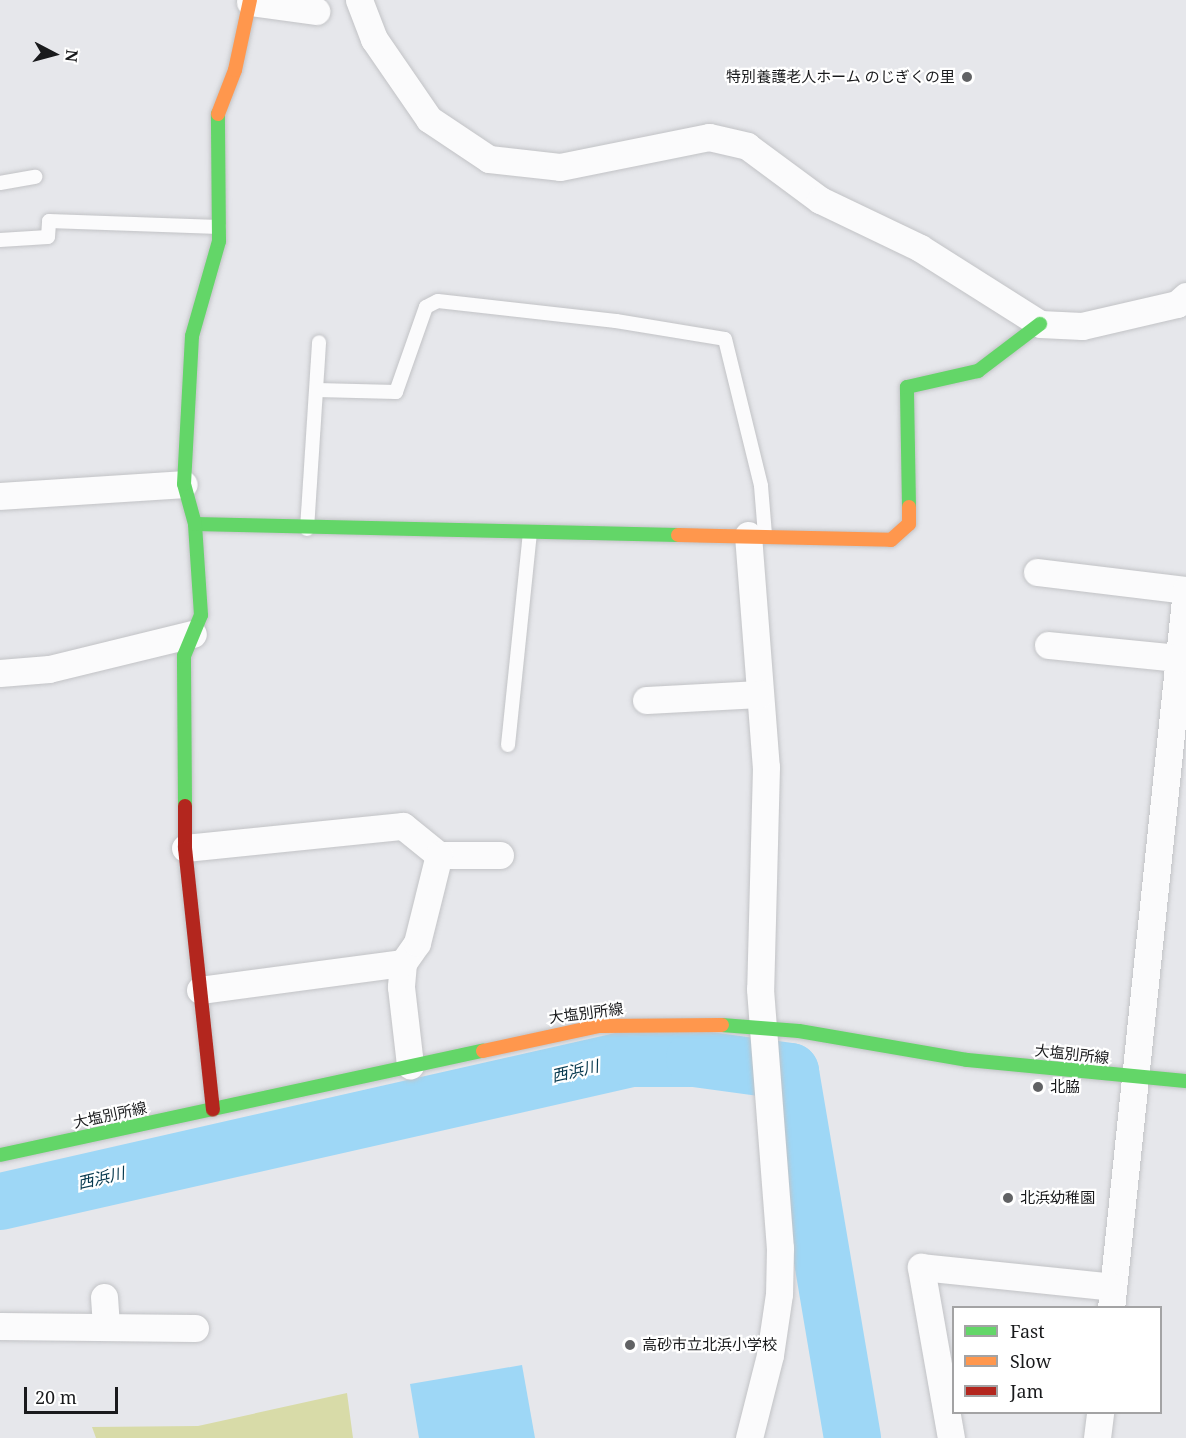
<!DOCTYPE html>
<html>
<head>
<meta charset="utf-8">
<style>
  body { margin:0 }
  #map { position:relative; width:1186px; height:1438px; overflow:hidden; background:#e6e7eb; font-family:"Noto Serif","Noto Sans JP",serif }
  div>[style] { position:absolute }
  .green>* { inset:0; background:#d8dba8 }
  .water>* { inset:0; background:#9ed7f6 }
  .river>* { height:57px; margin:-28.5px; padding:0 28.5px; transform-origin:28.5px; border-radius:28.5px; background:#9ed7f6 }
  .roads { filter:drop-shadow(0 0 2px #c2c3c6) drop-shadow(0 0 2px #c2c3c6) }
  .lane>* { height:14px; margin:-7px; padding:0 7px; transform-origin:7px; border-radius:7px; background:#fbfbfc }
  .street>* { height:27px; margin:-13.5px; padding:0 13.5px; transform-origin:13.5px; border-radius:13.5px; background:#fbfbfc }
  .fast>* { height:14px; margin:-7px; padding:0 7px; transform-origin:7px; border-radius:7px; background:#63d668 }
  .slow>* { height:14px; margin:-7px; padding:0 7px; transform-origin:7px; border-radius:7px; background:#ff974d }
  .jam>* { height:14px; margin:-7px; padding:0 7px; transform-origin:7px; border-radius:7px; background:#b3261e }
  .dots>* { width:16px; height:16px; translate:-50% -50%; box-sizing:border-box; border:3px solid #fff; border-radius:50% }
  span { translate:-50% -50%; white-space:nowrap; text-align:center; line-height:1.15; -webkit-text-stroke:4.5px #fff; paint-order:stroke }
  .poi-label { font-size:15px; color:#191a1c }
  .right { translate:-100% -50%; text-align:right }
  .left { translate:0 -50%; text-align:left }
  .street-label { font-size:15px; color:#191a1c }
  .water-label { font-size:16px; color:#07394e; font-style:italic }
  .legend { position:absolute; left:952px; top:1306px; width:210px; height:108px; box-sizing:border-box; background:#fff; border:2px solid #a3a3a4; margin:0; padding:8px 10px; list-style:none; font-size:18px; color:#191a1c }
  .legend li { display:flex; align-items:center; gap:12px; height:30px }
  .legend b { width:30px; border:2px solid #a3a3a4 }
  .north { position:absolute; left:24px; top:24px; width:60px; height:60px; -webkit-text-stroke:4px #fff; paint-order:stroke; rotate:96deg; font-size:16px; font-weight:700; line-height:24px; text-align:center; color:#191a1c }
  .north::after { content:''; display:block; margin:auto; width:21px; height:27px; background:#191a1c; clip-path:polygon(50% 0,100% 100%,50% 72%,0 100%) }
  .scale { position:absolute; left:24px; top:1387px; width:94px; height:27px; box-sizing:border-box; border:3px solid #191a1c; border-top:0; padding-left:8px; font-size:18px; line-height:21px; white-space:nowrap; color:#191a1c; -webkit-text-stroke:4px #fff; paint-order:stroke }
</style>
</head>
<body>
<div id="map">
  <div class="green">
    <i style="clip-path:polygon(347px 1393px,353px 1438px,96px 1438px,92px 1427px,198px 1426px)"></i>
  </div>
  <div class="water">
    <i style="clip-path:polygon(522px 1365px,535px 1438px,419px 1438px,410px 1384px)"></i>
  </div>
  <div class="river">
    <i style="left:0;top:1201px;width:647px;rotate:-12.77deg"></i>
    <i style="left:631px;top:1058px;width:63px"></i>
    <i style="left:694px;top:1058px;width:97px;rotate:7.7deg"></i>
    <i style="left:790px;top:1071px;width:372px;rotate:80.4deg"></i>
  </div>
  <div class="roads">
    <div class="lane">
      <i style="left:0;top:183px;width:36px;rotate:-10deg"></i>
      <i style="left:0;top:240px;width:48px;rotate:-3.6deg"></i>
      <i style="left:48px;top:237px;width:16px;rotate:-86deg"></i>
      <i style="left:49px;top:221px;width:170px;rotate:2deg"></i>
      <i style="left:317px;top:390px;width:79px;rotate:1.5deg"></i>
      <i style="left:396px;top:392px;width:90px;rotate:-70.6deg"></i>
      <i style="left:426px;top:307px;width:13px;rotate:-27deg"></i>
      <i style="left:438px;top:301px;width:179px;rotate:6.4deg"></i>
      <i style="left:616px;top:321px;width:110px;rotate:9.4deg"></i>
      <i style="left:725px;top:339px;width:151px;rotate:76.2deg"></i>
      <i style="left:761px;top:486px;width:49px;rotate:85.3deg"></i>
      <i style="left:307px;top:529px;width:187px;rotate:-86.3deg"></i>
      <i style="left:508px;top:745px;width:214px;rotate:-84.1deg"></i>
    </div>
    <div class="street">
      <i style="left:359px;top:0;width:42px;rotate:69deg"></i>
      <i style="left:374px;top:39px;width:97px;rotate:55.5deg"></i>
      <i style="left:429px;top:119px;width:72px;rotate:33.7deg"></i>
      <i style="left:489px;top:159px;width:71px;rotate:6.4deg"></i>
      <i style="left:560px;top:167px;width:152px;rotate:-11.4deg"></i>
      <i style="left:709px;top:137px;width:39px;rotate:13deg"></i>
      <i style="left:747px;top:146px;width:91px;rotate:36.5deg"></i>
      <i style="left:820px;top:200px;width:111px;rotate:25.6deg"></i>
      <i style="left:920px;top:248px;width:142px;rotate:32.3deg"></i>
      <i style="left:1040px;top:324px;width:42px;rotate:2.7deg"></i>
      <i style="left:1082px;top:326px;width:98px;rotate:-13deg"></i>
      <i style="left:1177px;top:304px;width:12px;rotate:-42deg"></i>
      <i style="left:250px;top:2px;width:67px;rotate:7.8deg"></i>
      <i style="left:0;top:496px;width:184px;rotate:-3.7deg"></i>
      <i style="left:748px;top:535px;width:233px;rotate:85.6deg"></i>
      <i style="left:766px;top:767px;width:222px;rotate:91.5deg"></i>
      <i style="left:760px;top:989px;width:260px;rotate:85.6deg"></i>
      <i style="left:780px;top:1248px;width:46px;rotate:91.2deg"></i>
      <i style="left:779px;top:1294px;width:62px;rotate:98.4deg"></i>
      <i style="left:770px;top:1355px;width:86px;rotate:104.2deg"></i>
      <i style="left:1037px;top:572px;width:150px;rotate:6.9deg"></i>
      <i style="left:1186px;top:590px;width:722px;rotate:95.96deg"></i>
      <i style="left:1048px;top:645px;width:132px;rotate:5.7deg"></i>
      <i style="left:0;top:673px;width:49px;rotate:-4.7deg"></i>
      <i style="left:49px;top:669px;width:148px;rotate:-13.7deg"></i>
      <i style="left:646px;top:700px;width:114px;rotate:-3deg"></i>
      <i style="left:185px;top:848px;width:219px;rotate:-5.8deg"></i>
      <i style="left:403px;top:826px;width:46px;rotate:38.9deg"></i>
      <i style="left:439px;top:855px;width:61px"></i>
      <i style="left:403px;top:963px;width:24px;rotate:95deg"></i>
      <i style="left:401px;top:987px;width:79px;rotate:83.4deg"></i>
      <i style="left:200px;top:990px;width:205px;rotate:-7.6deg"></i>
      <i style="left:403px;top:963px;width:24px;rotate:-55deg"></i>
      <i style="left:417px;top:943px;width:91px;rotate:-76deg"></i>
      <i style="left:104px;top:1297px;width:30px;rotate:86deg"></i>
      <i style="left:0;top:1326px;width:195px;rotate:0.6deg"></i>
      <i style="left:951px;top:1438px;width:174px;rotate:-100deg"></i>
      <i style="left:921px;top:1267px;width:193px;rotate:5.9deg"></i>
      <i style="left:1097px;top:1438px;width:26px;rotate:-83deg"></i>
    </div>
    <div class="fast">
      <i style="left:909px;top:507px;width:120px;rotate:-91deg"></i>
      <i style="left:907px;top:387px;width:73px;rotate:-12.7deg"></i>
      <i style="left:978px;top:371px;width:78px;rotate:-37.2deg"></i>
      <i style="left:195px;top:524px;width:483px;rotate:1.3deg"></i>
      <i style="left:185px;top:806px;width:150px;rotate:-90.4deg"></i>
      <i style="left:184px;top:656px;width:44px;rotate:-67.5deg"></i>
      <i style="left:201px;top:615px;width:91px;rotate:-93.8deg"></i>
      <i style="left:195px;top:524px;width:41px;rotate:-105.4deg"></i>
      <i style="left:184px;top:484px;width:148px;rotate:-86.9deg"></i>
      <i style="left:192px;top:336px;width:99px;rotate:-74.1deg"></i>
      <i style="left:219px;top:241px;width:127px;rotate:-90.5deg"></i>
      <i style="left:722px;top:1025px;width:77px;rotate:4.5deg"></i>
      <i style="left:799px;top:1031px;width:170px;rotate:9.8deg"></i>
      <i style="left:967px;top:1060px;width:220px;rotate:5.5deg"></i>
      <i style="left:0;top:1155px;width:494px;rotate:-12.2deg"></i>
    </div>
    <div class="slow">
      <i style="left:218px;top:114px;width:47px;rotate:-68.9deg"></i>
      <i style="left:235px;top:70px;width:72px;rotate:-77.9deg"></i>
      <i style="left:678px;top:535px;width:213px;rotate:1.3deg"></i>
      <i style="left:891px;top:540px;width:24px;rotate:-42deg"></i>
      <i style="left:909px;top:524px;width:17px;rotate:-90deg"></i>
      <i style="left:483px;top:1051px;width:119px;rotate:-12.2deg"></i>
      <i style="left:599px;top:1026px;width:123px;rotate:-0.5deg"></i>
    </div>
    <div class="jam">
      <i style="left:185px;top:806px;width:42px;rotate:90deg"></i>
      <i style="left:185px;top:848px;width:263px;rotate:83.9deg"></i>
    </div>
  </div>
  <div class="dots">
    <i style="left:967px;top:77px;background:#616264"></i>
    <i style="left:1038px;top:1087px;background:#616264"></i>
    <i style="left:1008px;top:1198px;background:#616264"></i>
    <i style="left:630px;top:1345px;background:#616264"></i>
  </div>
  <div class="poi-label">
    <span class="right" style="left:955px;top:77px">特別養護老人ホーム のじぎくの里</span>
    <span class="left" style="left:1050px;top:1087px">北脇</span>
    <span class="left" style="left:1020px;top:1198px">北浜幼稚園</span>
    <span class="left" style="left:642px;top:1345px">高砂市立北浜小学校</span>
  </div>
  <div class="street-label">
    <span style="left:586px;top:1013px;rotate:-7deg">大塩別所線</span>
    <span style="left:1072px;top:1054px;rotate:6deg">大塩別所線</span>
    <span style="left:110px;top:1115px;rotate:-12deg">大塩別所線</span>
  </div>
  <div class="water-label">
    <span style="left:575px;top:1071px;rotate:-13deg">西浜川</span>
    <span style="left:101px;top:1178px;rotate:-13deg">西浜川</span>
  </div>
  <ul class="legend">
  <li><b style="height:8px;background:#63d668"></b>Fast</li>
  <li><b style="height:8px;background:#ff974d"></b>Slow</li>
  <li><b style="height:8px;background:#b3261e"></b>Jam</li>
  </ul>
  <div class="north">N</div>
  <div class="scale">20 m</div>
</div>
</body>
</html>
